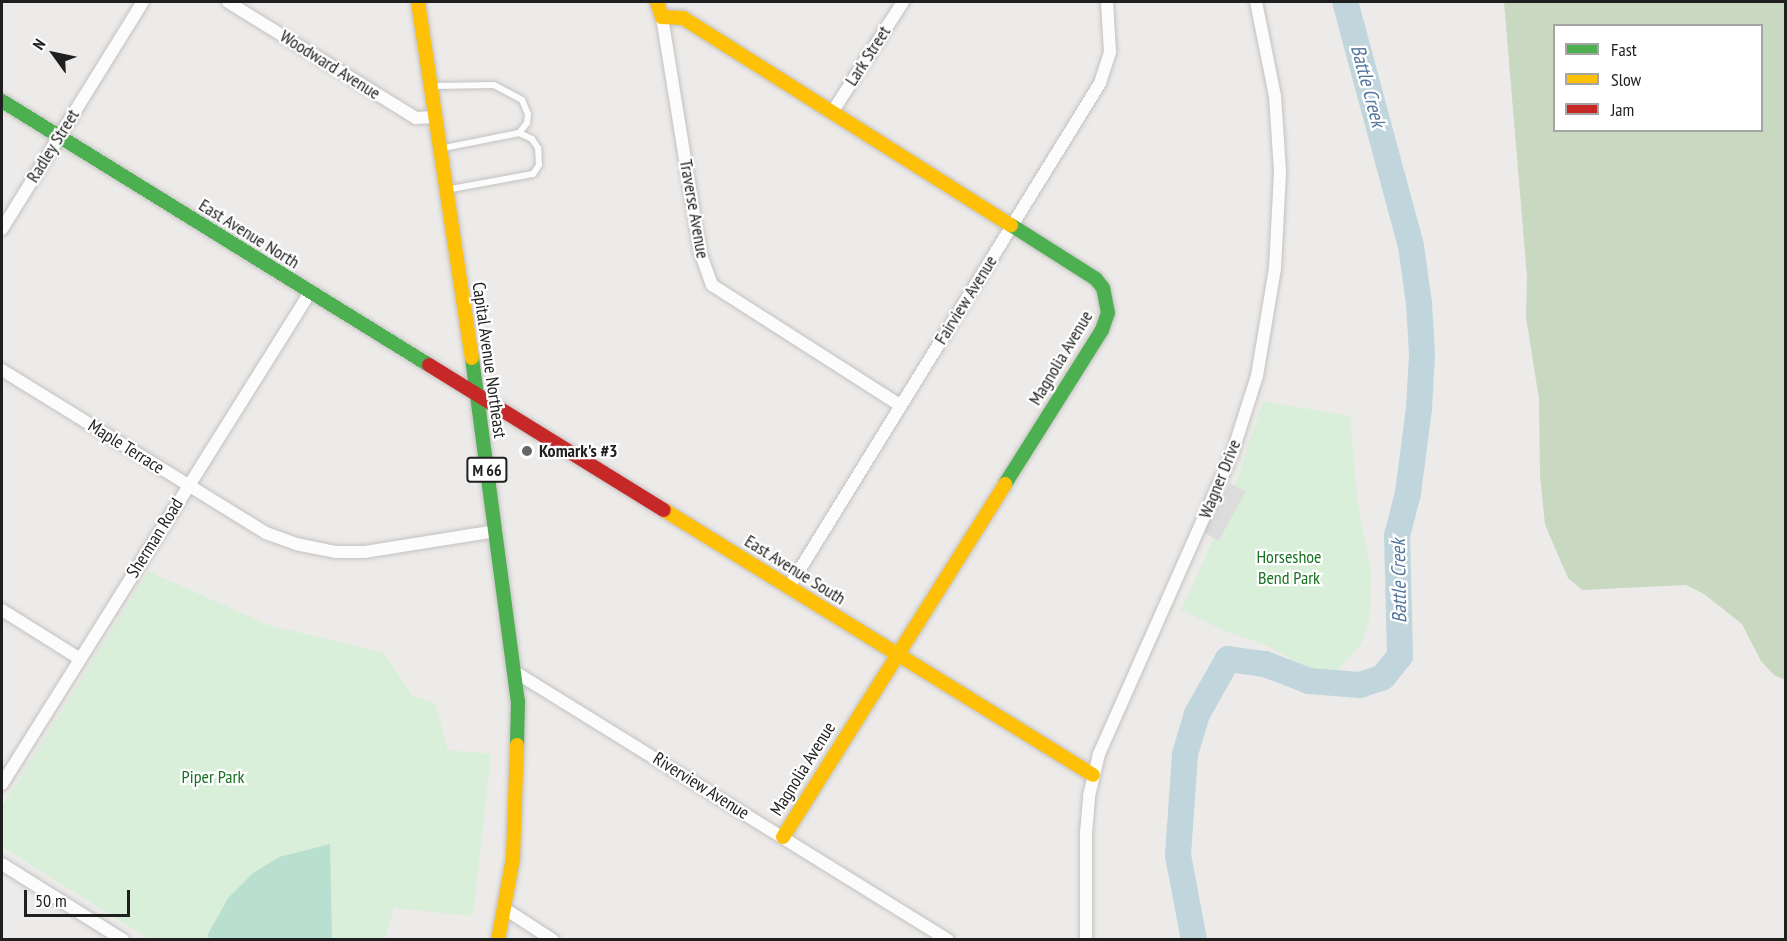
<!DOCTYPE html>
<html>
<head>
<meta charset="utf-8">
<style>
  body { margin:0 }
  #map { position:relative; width:1787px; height:941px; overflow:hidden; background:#edebe9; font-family:"PT Sans Narrow",sans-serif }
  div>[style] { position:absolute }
  .forest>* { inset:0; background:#c9d8c1 }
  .park>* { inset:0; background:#d9efda }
  .pitch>* { inset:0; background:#b9dfd0 }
  .parking>* { inset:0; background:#dddcdc; transform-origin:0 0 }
  .river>* { height:26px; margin:-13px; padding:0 13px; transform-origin:13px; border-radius:13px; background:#c0d5dc }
  .roads { filter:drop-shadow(0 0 2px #c3c2c1) drop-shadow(0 0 2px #c3c2c1) }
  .lane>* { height:6px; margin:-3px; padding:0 3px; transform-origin:3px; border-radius:3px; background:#fcfcfc }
  .street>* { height:12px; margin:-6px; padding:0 6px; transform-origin:6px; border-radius:6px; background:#fcfcfc }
  .fast>* { height:14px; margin:-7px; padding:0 7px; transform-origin:7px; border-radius:7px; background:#4caf50 }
  .slow>* { height:14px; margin:-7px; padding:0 7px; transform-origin:7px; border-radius:7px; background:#ffc107 }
  .jam>* { height:14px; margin:-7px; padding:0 7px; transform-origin:7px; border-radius:7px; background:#c62828 }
  .dots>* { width:16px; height:16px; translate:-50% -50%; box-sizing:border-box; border:3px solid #fff; border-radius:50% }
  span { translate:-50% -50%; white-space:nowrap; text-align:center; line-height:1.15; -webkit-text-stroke:4.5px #fff; paint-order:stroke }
  .shield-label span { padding:2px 4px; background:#fff; border:2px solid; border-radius:4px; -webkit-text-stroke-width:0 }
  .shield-label { font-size:16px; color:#1f1f1f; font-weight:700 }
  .street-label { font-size:18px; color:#1f1f1f }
  .poi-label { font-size:18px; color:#1f1f1f; font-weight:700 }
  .left { translate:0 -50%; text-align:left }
  .park-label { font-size:18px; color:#187223 }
  .water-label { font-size:20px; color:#53769d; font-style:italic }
  .frame { position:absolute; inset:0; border:3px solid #1f1f1f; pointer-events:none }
  .legend { position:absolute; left:1553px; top:24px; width:210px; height:108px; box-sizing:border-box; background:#fff; border:2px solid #a5a5a5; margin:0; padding:8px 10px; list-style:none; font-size:18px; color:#1f1f1f }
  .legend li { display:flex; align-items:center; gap:12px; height:30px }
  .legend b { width:30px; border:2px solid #a5a5a5 }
  .north { position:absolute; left:24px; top:24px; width:60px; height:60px; -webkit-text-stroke:4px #fff; paint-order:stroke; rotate:303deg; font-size:16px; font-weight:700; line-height:24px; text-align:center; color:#1f1f1f }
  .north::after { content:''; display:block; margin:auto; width:21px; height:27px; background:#1f1f1f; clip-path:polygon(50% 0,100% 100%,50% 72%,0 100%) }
  .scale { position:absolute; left:24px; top:890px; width:106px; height:27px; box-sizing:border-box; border:3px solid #1f1f1f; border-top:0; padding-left:8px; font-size:18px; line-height:21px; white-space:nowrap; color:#1f1f1f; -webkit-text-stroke:4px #fff; paint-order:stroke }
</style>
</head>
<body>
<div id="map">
  <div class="forest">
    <i style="clip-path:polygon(evenodd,1504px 2px,1785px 2px,1785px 680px,1774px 675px,1761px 661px,1742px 624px,1704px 594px,1686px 585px,1582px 590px,1568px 578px,1554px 546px,1545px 524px,1540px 475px,1539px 399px,1526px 317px,1527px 277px,1504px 2px,1554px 26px,1762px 26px,1762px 130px,1554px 130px,1554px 26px)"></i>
  </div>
  <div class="park">
    <i style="clip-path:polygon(1263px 401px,1350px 416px,1358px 505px,1371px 572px,1370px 616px,1361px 644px,1338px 670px,1322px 676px,1268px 646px,1227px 632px,1181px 610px,1227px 509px)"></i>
    <i style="clip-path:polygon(148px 571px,268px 625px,384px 653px,412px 696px,435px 703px,448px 750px,491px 754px,473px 916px,394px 908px,385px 939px,149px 939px,2px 847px,2px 807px)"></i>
  </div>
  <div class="pitch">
    <i style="clip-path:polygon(330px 844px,332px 939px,213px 940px,207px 936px,228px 898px,253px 873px,279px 857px)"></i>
  </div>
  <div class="parking">
    <i style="left:1230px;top:483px;width:18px;height:56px;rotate:29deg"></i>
  </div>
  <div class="river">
    <i style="left:1194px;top:940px;width:86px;rotate:-100.7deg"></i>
    <i style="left:1178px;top:855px;width:101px;rotate:-86deg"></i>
    <i style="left:1185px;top:754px;width:42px;rotate:-73.3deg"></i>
    <i style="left:1197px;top:714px;width:63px;rotate:-60.6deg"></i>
    <i style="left:1228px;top:659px;width:37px;rotate:8deg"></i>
    <i style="left:1265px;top:664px;width:47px;rotate:21.1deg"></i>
    <i style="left:1309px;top:681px;width:51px;rotate:4.5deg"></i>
    <i style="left:1360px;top:685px;width:24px;rotate:-19deg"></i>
    <i style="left:1383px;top:677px;width:27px;rotate:-51deg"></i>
    <i style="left:1400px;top:656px;width:120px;rotate:-91.4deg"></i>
    <i style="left:1397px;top:536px;width:44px;rotate:-75.7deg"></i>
    <i style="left:1408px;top:493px;width:86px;rotate:-82.6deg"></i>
    <i style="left:1419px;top:408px;width:54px;rotate:-86.8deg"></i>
    <i style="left:1422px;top:354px;width:51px;rotate:-93.4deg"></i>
    <i style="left:1419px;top:303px;width:58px;rotate:-98deg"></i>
    <i style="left:1411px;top:246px;width:253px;rotate:-105.1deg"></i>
  </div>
  <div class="roads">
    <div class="lane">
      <i style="left:434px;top:86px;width:60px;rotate:-1deg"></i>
      <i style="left:494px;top:85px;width:32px;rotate:28deg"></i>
      <i style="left:522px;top:100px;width:15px;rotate:67deg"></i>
      <i style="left:528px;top:114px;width:9px;rotate:96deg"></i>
      <i style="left:527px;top:123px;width:13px;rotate:129deg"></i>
      <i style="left:519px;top:133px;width:76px;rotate:168.7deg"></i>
      <i style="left:451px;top:189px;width:83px;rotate:-10.4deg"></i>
      <i style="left:533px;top:174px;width:11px;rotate:-56deg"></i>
      <i style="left:539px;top:165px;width:17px;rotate:-93deg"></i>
      <i style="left:538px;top:148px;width:11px;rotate:-124deg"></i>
      <i style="left:532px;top:139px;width:14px;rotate:-155deg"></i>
    </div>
    <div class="street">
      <i style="left:228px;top:2px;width:221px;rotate:31.7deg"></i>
      <i style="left:416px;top:118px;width:19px;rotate:-3deg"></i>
      <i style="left:662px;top:17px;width:238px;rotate:80.8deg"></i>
      <i style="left:700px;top:252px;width:35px;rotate:70deg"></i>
      <i style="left:712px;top:285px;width:223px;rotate:32.6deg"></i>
      <i style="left:833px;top:111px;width:130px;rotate:-57.3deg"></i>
      <i style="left:2px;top:229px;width:267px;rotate:-58.2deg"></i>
      <i style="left:2px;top:370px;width:310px;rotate:31.7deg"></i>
      <i style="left:266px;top:533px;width:32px;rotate:20deg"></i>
      <i style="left:296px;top:544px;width:41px;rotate:11.3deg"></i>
      <i style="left:336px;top:552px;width:29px"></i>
      <i style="left:365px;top:552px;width:133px;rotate:-9.1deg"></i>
      <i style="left:789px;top:587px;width:592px;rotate:-58.32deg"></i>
      <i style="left:1100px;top:83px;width:33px;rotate:-72deg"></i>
      <i style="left:1110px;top:52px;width:50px;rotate:-93.4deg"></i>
      <i style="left:2px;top:610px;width:92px;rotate:32.1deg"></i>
      <i style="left:515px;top:672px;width:509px;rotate:31.75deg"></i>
      <i style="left:2px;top:784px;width:578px;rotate:-57.93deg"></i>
      <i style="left:2px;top:864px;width:143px;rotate:32.1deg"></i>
      <i style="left:505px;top:909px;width:57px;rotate:32.9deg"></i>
      <i style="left:1086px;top:940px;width:107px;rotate:-90deg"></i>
      <i style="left:1086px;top:833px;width:37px;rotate:-85deg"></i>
      <i style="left:1089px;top:796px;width:43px;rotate:-76.6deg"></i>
      <i style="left:1099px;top:754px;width:331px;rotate:-66.1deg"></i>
      <i style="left:1233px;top:451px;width:79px;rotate:-72.3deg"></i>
      <i style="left:1257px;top:376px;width:109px;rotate:-80.5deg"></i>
      <i style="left:1275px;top:268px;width:97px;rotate:-87deg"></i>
      <i style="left:1280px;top:171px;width:75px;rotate:-93.8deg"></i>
      <i style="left:1275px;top:96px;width:96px;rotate:-101.4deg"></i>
    </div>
    <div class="fast">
      <i style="left:2px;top:101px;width:502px;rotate:31.73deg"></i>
      <i style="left:472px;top:358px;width:346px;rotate:82.4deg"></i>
      <i style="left:518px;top:701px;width:44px;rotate:91.3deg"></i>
      <i style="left:1005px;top:484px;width:182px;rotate:-57.8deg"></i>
      <i style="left:1102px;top:330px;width:18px;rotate:-71deg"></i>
      <i style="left:1108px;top:313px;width:25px;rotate:-101deg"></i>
      <i style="left:1103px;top:288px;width:11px;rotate:-128deg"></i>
      <i style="left:1096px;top:279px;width:101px;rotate:-147.6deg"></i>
    </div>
    <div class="slow">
      <i style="left:418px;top:2px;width:360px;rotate:81.4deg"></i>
      <i style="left:657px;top:2px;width:16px;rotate:72deg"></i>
      <i style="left:662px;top:17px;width:21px;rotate:3deg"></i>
      <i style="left:683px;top:18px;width:388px;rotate:32.3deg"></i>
      <i style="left:664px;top:510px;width:504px;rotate:31.7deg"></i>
      <i style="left:783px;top:837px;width:417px;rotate:-57.8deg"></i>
      <i style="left:498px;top:940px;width:83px;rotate:-79.6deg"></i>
      <i style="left:513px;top:858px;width:113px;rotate:-88deg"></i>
    </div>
    <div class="jam">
      <i style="left:429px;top:365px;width:276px;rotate:31.7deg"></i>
    </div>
  </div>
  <div class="dots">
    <i style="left:527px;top:451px;background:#676666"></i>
  </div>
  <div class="shield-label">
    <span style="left:487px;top:470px">M 66</span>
  </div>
  <div class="street-label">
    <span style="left:868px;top:56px;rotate:-57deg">Lark Street</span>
    <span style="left:330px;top:65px;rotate:32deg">Woodward Avenue</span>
    <span style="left:53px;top:146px;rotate:-58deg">Radley Street</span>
    <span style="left:694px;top:209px;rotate:80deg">Traverse Avenue</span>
    <span style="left:249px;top:234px;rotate:32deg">East Avenue North</span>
    <span style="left:966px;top:300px;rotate:-58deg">Fairview Avenue</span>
    <span style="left:1061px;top:358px;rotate:-59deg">Magnolia Avenue</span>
    <span style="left:489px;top:360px;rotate:82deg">Capital Avenue Northeast</span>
    <span style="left:126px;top:447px;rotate:32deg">Maple Terrace</span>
    <span style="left:1220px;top:479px;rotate:-68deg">Wagner Drive</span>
    <span style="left:155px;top:538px;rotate:-58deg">Sherman Road</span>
    <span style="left:795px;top:570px;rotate:32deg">East Avenue South</span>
    <span style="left:803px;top:769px;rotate:-58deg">Magnolia Avenue</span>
    <span style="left:701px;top:786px;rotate:32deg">Riverview Avenue</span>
  </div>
  <div class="poi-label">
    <span class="left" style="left:539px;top:451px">Komark's #3</span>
  </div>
  <div class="park-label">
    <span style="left:1289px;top:568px">Horseshoe<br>Bend Park</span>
    <span style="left:213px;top:777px">Piper Park</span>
  </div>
  <div class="water-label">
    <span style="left:1368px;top:86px;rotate:75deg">Battle Creek</span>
    <span style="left:1399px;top:581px;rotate:-91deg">Battle Creek</span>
  </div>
  <div class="frame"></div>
  <ul class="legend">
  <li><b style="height:8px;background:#4caf50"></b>Fast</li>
  <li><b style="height:8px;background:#ffc107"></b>Slow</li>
  <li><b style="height:8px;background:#c62828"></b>Jam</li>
  </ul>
  <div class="north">N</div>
  <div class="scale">50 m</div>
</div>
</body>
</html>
